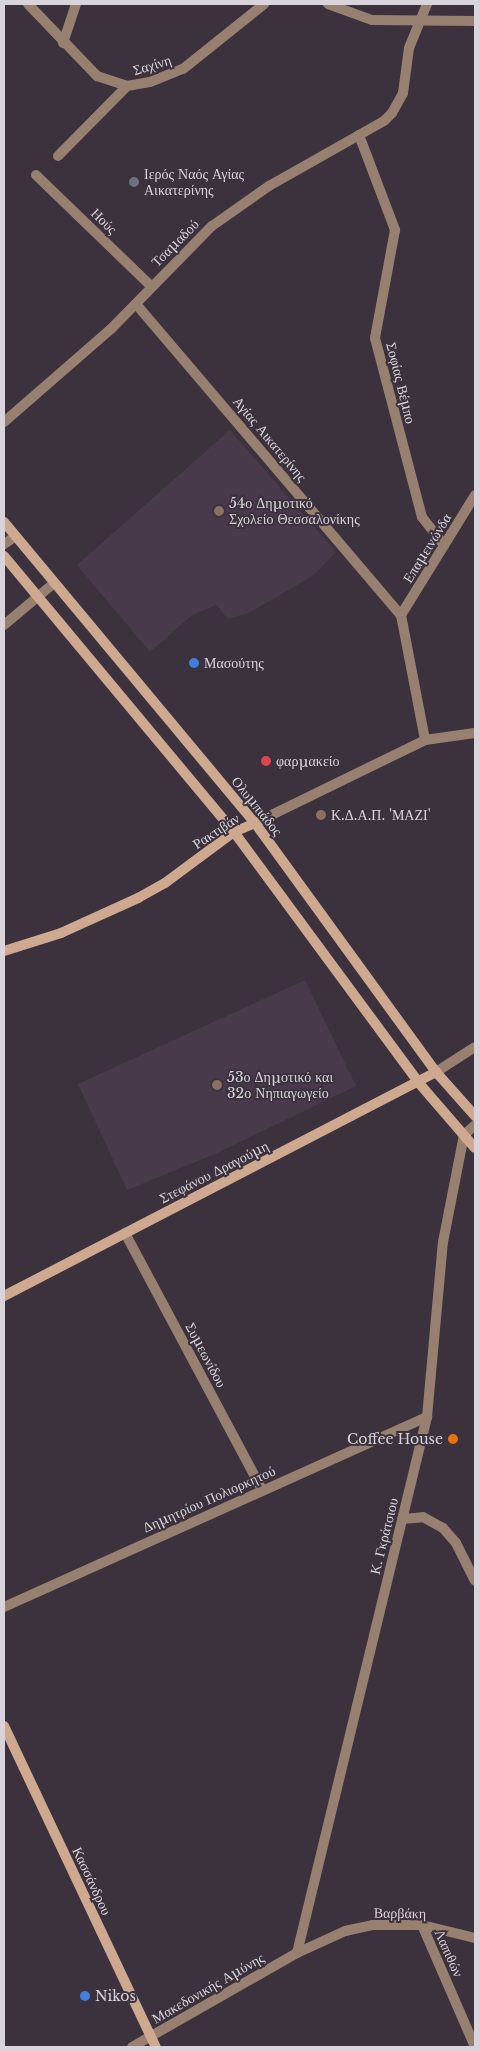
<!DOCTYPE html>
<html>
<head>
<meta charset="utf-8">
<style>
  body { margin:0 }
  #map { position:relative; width:479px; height:2051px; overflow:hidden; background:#3b323e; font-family:"Libre Baskerville",serif }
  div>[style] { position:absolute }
  .built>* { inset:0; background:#483a4b }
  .service>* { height:10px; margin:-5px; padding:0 5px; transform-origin:5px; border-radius:5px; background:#97806f }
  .pedestrian>* { height:10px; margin:-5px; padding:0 5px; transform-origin:5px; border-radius:5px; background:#97806f }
  .minor>* { height:10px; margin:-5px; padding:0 5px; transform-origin:5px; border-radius:5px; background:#97806f }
  .tertiary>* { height:10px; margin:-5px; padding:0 5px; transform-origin:5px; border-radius:5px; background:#97806f }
  .secondary>* { height:10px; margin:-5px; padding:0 5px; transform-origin:5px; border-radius:5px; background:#cea98f }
  .dots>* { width:14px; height:14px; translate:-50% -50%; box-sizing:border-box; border:2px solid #3b323e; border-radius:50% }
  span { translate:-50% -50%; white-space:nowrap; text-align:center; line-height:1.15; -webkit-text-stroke:4px #3b323e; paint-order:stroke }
  .street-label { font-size:14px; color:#d9d4db }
  .poi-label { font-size:14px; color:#d9d4db }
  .left { translate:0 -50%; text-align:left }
  .right { translate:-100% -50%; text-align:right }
  .frame { position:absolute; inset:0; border:5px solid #d9d4db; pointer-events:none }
</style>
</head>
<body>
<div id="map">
  <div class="built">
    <i style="clip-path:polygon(230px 430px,336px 552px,314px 575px,249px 613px,228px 619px,216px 605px,192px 615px,150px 652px,77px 565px)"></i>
    <i style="clip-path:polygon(305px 980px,356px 1086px,215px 1154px,127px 1190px,78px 1084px)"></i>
  </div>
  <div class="service">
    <i style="left:63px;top:43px;width:41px;rotate:-71.6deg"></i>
    <i style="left:402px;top:1519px;width:21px;rotate:-5deg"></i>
    <i style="left:423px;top:1517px;width:23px;rotate:29deg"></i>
    <i style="left:443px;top:1528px;width:20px;rotate:49deg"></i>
    <i style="left:456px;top:1543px;width:42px;rotate:63.4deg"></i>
  </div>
  <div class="pedestrian">
    <i style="left:359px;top:135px;width:102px;rotate:69.2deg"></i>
    <i style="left:395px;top:230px;width:110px;rotate:100.5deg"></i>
    <i style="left:375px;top:338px;width:185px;rotate:75.3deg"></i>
    <i style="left:422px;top:517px;width:36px;rotate:52deg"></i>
    <i style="left:58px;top:156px;width:98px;rotate:-45.4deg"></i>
  </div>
  <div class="minor">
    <i style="left:28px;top:4px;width:100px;rotate:46.2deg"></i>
    <i style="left:97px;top:76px;width:32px;rotate:18deg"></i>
    <i style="left:127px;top:86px;width:23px;rotate:-10deg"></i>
    <i style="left:150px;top:82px;width:35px;rotate:-22deg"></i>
    <i style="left:183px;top:69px;width:104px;rotate:-38.7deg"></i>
    <i style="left:328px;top:4px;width:47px;rotate:20deg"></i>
    <i style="left:372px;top:20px;width:103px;rotate:0.6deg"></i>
    <i style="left:36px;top:175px;width:161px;rotate:44deg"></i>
    <i style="left:136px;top:304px;width:409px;rotate:49.6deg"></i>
    <i style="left:401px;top:615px;width:127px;rotate:79.1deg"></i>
    <i style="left:4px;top:422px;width:142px;rotate:-41deg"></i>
    <i style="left:111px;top:329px;width:144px;rotate:-45.6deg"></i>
    <i style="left:212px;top:226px;width:70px;rotate:-35.1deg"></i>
    <i style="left:269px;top:186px;width:132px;rotate:-29.5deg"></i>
    <i style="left:384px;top:121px;width:11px;rotate:-45deg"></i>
    <i style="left:392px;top:113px;width:23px;rotate:-61deg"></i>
    <i style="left:403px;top:93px;width:45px;rotate:-82.4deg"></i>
    <i style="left:409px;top:48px;width:48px;rotate:-67.8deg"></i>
    <i style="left:4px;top:544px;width:14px;rotate:-34deg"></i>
    <i style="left:401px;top:615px;width:141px;rotate:-58.3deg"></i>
    <i style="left:4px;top:625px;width:65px;rotate:-40deg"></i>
    <i style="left:255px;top:823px;width:189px;rotate:-26deg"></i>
    <i style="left:425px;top:740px;width:50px;rotate:-8deg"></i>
    <i style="left:436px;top:1072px;width:46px;rotate:-32.7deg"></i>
    <i style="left:125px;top:1233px;width:291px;rotate:61.9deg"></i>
    <i style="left:4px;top:1607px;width:464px;rotate:-24.2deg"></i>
    <i style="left:422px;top:1925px;width:133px;rotate:66.5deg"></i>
    <i style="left:297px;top:1953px;width:53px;rotate:-24.6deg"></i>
    <i style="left:345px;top:1931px;width:29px;rotate:-12deg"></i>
    <i style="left:373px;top:1925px;width:49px"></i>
    <i style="left:422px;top:1925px;width:55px;rotate:13.8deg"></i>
  </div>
  <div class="tertiary">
    <i style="left:132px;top:2047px;width:190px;rotate:-29.7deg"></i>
    <i style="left:297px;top:1953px;width:552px;rotate:-76.37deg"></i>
    <i style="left:427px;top:1417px;width:176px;rotate:-84.8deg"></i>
    <i style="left:443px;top:1242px;width:109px;rotate:-78.9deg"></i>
    <i style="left:464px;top:1135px;width:15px;rotate:-42deg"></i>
  </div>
  <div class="secondary">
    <i style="left:4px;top:522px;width:392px;rotate:50.2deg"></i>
    <i style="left:255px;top:823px;width:308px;rotate:54deg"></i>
    <i style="left:436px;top:1072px;width:59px;rotate:48.4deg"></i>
    <i style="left:4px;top:556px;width:359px;rotate:50.2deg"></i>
    <i style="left:234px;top:832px;width:310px;rotate:53.6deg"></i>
    <i style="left:418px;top:1082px;width:87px;rotate:49.2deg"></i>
    <i style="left:4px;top:951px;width:60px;rotate:-17.5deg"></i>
    <i style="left:61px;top:933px;width:85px;rotate:-24.4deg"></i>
    <i style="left:138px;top:898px;width:31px;rotate:-29deg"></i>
    <i style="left:165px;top:883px;width:86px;rotate:-36.5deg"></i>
    <i style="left:234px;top:832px;width:23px;rotate:-23deg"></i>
    <i style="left:4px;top:1296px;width:487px;rotate:-27.4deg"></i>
    <i style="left:4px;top:1726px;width:355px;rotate:64.7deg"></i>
  </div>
  <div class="dots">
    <i style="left:134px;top:182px;background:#6b7280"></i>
    <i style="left:219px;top:511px;background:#8d6e63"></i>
    <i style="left:194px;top:663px;background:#3f7fe0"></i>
    <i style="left:266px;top:761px;background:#e0444e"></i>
    <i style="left:321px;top:815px;background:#8d6e63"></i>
    <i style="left:217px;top:1085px;background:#8d6e63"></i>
    <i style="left:453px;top:1439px;background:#e8710a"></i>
    <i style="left:85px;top:1996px;background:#3f7fe0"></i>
  </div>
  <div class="street-label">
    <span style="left:152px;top:65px;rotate:-17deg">Σαχίνη</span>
    <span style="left:104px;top:221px;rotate:44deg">Ηούς</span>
    <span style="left:175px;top:243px;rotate:-45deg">Τσαμαδού</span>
    <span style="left:401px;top:383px;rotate:76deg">Σοφίας Βέμπο</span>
    <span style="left:270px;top:439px;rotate:50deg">Αγίας Αικατερίνης</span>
    <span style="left:427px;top:548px;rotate:-58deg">Επαμεινώνδα</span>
    <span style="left:257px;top:806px;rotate:51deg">Ολυμπιάδος</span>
    <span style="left:216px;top:831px;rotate:-33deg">Ρακτιβάν</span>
    <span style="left:214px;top:1172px;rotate:-27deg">Στεφάνου Δραγούμη</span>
    <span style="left:206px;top:1355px;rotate:62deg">Συμεωνίδου</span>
    <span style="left:209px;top:1499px;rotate:-24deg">Δημητρίου Πολιορκητού</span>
    <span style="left:384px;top:1536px;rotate:-76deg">Κ. Γκράτσιου</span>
    <span style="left:92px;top:1881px;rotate:65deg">Κασσάνδρου</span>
    <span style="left:400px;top:1913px;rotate:1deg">Βαρβάκη</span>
    <span style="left:449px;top:1953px;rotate:66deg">Λαπιθών</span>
    <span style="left:208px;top:1988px;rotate:-30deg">Μακεδονικής Αμύνης</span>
  </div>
  <div class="poi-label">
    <span class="left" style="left:144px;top:182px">Ιερός Ναός Αγίας<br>Αικατερίνης</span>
    <span class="left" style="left:229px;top:511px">54ο Δημοτικό<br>Σχολείο Θεσσαλονίκης</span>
    <span class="left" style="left:204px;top:663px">Μασούτης</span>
    <span class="left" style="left:276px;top:761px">φαρμακείο</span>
    <span class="left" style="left:331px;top:815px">Κ.Δ.Α.Π. 'ΜΑΖΙ'</span>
    <span class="left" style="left:227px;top:1085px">53ο Δημοτικό και<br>32ο Νηπιαγωγείο</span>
    <span class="right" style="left:443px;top:1439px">Coffee House</span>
    <span class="left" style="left:95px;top:1996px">Nikos</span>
  </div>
  <div class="frame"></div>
</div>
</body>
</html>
